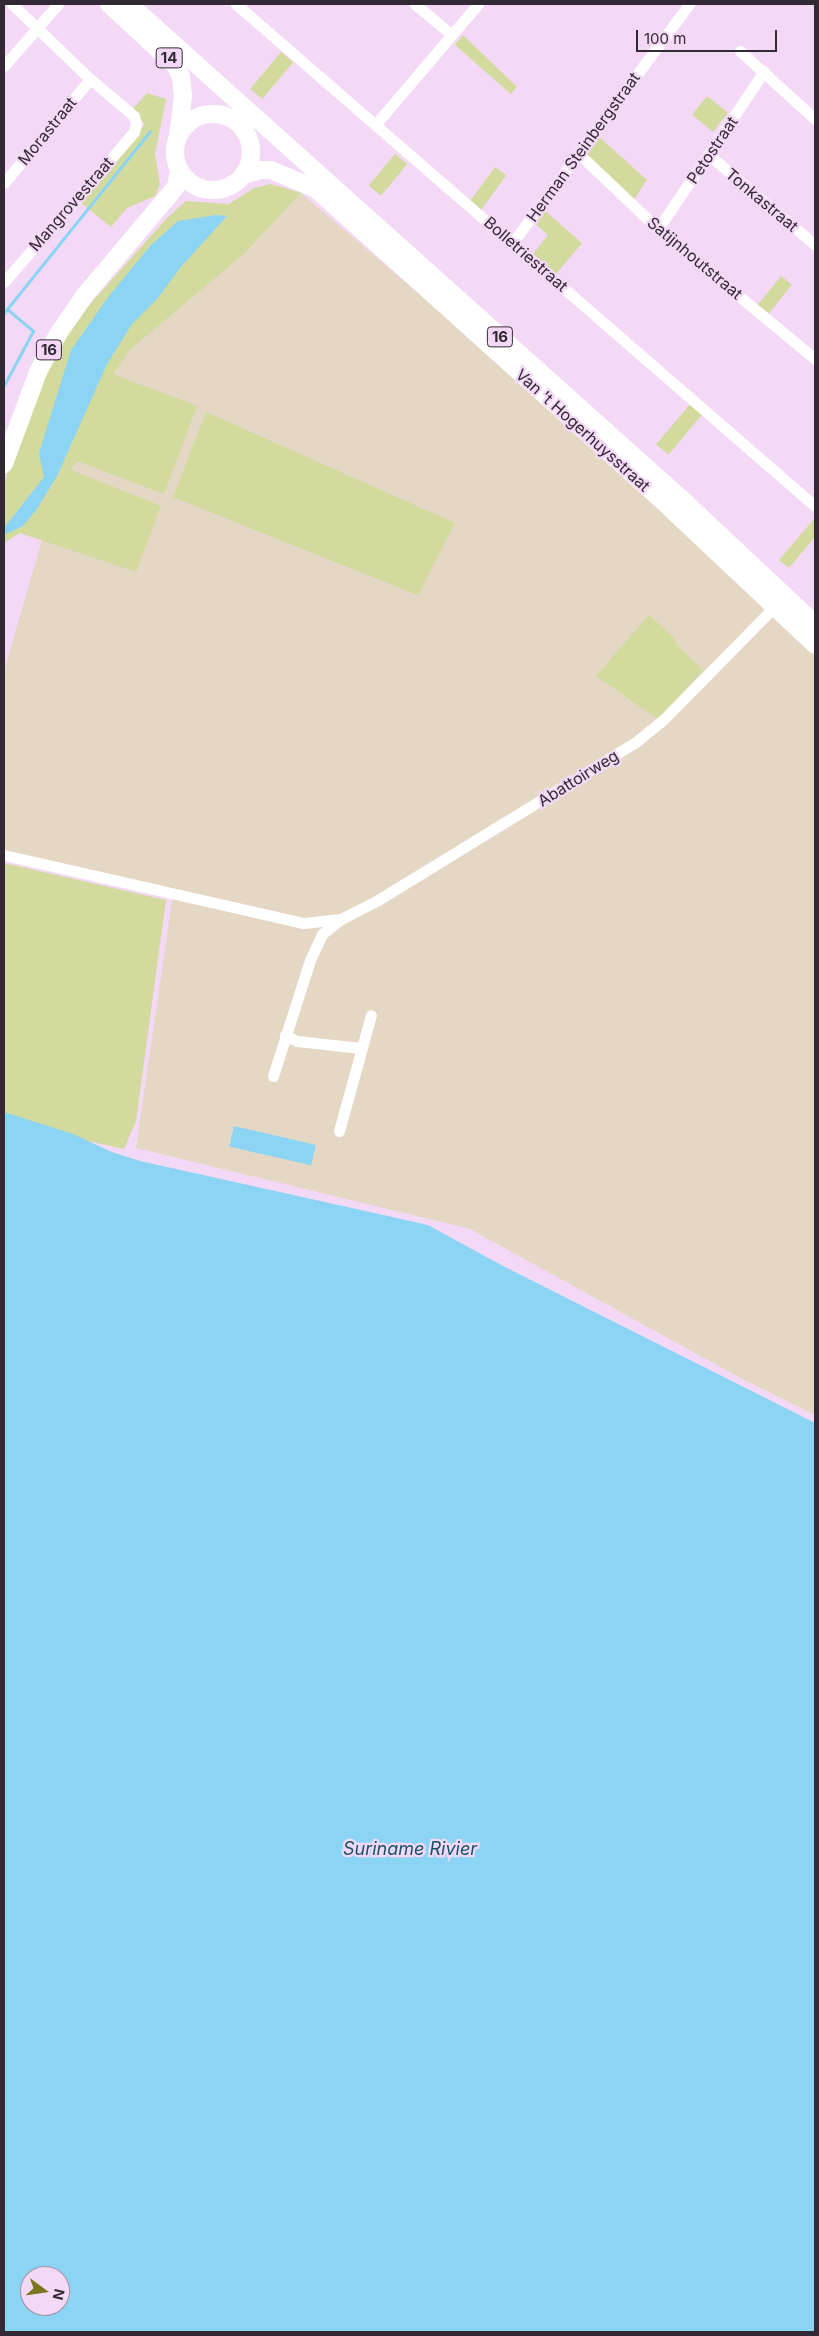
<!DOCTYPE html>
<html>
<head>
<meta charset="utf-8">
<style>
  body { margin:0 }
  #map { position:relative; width:819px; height:2336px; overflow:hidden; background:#f4d9f6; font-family:Inter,sans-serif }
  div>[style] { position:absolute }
  .industrial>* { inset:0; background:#e4d7c4 }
  .green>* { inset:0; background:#d2da9e; transform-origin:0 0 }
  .water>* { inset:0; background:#8bd4f4; transform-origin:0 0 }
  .stream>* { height:3px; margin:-1.5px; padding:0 1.5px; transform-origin:1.5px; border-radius:1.5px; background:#8bd4f4 }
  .street>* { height:11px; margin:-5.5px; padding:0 5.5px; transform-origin:5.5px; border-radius:5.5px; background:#fff }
  .primary>* { height:18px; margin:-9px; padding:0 9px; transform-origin:9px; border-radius:9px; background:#fff }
  .primary>.ring { margin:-9px; padding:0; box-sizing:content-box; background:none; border:18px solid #fff; border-radius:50% }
  span { translate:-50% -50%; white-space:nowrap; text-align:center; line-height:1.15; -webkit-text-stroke:4.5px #f4d9f6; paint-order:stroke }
  .shield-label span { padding:1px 4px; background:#f4d9f6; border:1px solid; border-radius:4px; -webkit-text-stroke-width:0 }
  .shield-label { font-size:15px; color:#332934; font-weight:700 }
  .street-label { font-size:16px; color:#332934 }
  .water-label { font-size:18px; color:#175268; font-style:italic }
  .frame { position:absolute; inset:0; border:5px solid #332934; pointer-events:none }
  .north { position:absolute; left:20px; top:2266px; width:50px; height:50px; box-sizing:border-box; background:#f4d9f6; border:1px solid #a793a8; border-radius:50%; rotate:104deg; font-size:14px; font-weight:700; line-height:20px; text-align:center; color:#332934 }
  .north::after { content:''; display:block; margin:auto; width:18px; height:22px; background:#7b771d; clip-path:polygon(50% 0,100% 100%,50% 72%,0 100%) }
  .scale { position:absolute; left:636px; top:30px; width:141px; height:22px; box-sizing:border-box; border:2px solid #332934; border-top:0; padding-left:6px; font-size:15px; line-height:18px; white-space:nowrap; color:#332934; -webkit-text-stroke:4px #f4d9f6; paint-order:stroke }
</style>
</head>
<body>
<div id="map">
  <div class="industrial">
    <i style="clip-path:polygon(301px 193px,581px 432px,815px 646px,815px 1415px,744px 1380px,470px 1229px,136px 1148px,173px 895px,4px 854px,4px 671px,42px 540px,113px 374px,130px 350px,245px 253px)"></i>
  </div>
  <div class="green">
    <i style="clip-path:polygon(463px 35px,517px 87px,511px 94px,455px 45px)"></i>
    <i style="left:281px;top:52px;width:16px;height:48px;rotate:40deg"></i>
    <i style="clip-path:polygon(147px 93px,166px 99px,155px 154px,160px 184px,155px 196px,127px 208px,111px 227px,80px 202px,145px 124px,131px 111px)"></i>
    <i style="left:707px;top:96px;width:27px;height:24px;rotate:39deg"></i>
    <i style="clip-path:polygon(596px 134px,647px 180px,633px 201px,586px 158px,585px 149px)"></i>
    <i style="left:395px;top:154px;width:16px;height:41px;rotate:40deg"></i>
    <i style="left:495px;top:167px;width:14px;height:43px;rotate:36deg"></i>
    <i style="clip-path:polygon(271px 184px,301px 193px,245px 253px,130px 350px,113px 374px,197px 406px,164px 494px,77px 461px,71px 470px,161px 506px,136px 572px,20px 533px,4px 543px,4px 485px,15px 443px,43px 373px,74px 322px,167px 218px,186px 201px,229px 204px,254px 188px)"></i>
    <i style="clip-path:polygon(543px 209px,582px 243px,556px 274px,533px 254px,548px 235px,533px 222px)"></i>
    <i style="left:781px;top:276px;width:14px;height:37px;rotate:39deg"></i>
    <i style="left:691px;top:403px;width:16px;height:54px;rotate:40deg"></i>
    <i style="clip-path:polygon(206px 412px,455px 523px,418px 595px,173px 497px)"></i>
    <i style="clip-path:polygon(815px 518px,815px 537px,789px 568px,779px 560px)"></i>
    <i style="clip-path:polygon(649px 615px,675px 639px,676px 644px,703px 670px,658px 719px,596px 676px)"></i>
    <i style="clip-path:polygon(4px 863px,166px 900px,136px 1121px,124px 1149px,88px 1141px,4px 1114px)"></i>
  </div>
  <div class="water">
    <i style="clip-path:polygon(217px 215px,227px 216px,180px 268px,157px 299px,132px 324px,107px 364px,57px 476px,37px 509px,23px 526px,6px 534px,4px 528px,44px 477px,39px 453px,71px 350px,109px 296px,151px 245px,178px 221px)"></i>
    <i style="clip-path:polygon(evenodd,4px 1112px,73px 1134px,112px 1152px,140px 1161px,428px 1225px,501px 1265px,815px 1423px,815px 2332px,4px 2332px,4px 1112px,30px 2276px,60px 2276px,60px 2306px,30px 2306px,30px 2276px)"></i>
    <i style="left:234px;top:1126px;width:84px;height:21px;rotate:13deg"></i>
  </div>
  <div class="stream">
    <i style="left:7px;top:309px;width:228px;rotate:-51.2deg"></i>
    <i style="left:4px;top:313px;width:5px;rotate:-53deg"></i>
    <i style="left:7px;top:309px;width:34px;rotate:40deg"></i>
    <i style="left:33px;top:331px;width:61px;rotate:118.2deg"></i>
  </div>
  <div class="street">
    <i style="left:236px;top:4px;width:766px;rotate:40.93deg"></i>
    <i style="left:415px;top:4px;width:48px;rotate:40deg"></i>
    <i style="left:740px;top:51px;width:101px;rotate:42.2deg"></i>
    <i style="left:4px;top:66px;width:82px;rotate:-48.9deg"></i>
    <i style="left:375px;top:125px;width:159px;rotate:-49.6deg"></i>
    <i style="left:578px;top:153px;width:110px;rotate:43.5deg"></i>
    <i style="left:658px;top:229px;width:204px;rotate:39.6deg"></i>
    <i style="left:709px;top:155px;width:139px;rotate:40.3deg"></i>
    <i style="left:4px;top:183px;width:135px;rotate:-50.4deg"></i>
    <i style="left:658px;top:229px;width:190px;rotate:-56.1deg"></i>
    <i style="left:513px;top:242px;width:296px;rotate:-53.5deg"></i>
    <i style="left:4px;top:282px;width:198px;rotate:-49.1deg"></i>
    <i style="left:134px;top:132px;width:8px;rotate:-76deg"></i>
    <i style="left:136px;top:124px;width:8px;rotate:-104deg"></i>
    <i style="left:134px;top:116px;width:57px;rotate:-139.9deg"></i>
    <i style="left:90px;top:79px;width:108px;rotate:-136.1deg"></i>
    <i style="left:4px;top:855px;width:307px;rotate:12.8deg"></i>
    <i style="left:303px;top:923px;width:38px;rotate:-6deg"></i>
    <i style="left:285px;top:1035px;width:13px;rotate:27deg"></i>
    <i style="left:297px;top:1041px;width:64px;rotate:6.2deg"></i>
    <i style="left:273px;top:1076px;width:122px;rotate:-72.3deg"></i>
    <i style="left:310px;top:960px;width:29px;rotate:-65deg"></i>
    <i style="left:322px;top:934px;width:24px;rotate:-38deg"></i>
    <i style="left:341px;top:919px;width:42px;rotate:-27.2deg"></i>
    <i style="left:378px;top:900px;width:304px;rotate:-31.5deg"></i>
    <i style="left:637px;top:741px;width:33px;rotate:-39deg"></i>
    <i style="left:663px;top:720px;width:164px;rotate:-45.5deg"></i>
    <i style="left:339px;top:1131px;width:120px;rotate:-74.6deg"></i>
  </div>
  <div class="primary">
    <i style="left:109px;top:4px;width:91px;rotate:42.8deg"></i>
    <i style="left:176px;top:66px;width:12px;rotate:66deg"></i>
    <i style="left:181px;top:77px;width:19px;rotate:84deg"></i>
    <i style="left:183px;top:96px;width:39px;rotate:97deg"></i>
    <i style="left:129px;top:4px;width:749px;rotate:41.86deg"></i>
    <i style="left:687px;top:504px;width:175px;rotate:43.2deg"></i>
    <i class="ring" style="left:175px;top:114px;width:58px;height:58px"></i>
    <i style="left:244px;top:175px;width:17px;rotate:-17deg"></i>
    <i style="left:260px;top:170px;width:11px"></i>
    <i style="left:271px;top:170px;width:49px;rotate:22.9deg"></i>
    <i style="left:316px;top:189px;width:481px;rotate:42deg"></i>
    <i style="left:673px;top:511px;width:195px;rotate:43.3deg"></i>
    <i style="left:4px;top:464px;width:98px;rotate:-69.7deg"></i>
    <i style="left:38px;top:372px;width:43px;rotate:-62.2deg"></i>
    <i style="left:58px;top:334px;width:47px;rotate:-55.3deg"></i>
    <i style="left:85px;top:295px;width:141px;rotate:-49.9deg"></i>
    <i style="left:176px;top:187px;width:16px;rotate:-79deg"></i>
  </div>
  <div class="shield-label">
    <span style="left:169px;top:58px">14</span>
    <span style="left:500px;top:337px">16</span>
    <span style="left:49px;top:350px">16</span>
  </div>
  <div class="street-label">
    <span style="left:47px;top:131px;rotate:-51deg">Morastraat</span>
    <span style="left:583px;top:147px;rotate:-54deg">Herman Steinbergstraat</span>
    <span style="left:712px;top:150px;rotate:-56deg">Petostraat</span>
    <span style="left:762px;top:200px;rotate:40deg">Tonkastraat</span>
    <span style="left:71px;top:204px;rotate:-49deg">Mangrovestraat</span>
    <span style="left:526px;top:254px;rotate:41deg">Bolletriestraat</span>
    <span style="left:695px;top:258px;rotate:40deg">Satijnhoutstraat</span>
    <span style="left:583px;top:430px;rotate:42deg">Van 't Hogerhuysstraat</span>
    <span style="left:578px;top:778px;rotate:-32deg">Abattoirweg</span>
  </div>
  <div class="water-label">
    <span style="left:410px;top:1849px">Suriname Rivier</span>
  </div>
  <div class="frame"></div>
  <div class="north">N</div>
  <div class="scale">100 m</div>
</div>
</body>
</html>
